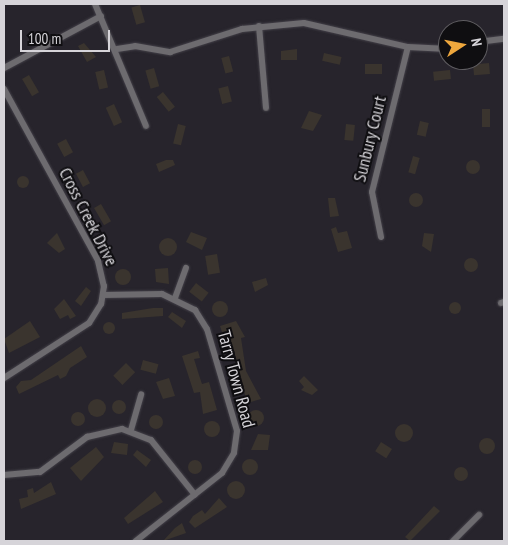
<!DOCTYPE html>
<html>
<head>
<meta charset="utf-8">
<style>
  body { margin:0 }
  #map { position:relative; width:508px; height:545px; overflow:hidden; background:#27242c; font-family:"PT Sans Narrow",sans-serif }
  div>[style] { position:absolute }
  .building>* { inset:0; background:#3a342e; transform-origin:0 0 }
  .round { border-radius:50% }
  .roads { filter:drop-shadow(0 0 1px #434048) drop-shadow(0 0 1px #434048) }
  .street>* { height:6px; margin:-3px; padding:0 3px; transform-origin:3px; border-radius:3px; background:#6d6b6f }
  span { translate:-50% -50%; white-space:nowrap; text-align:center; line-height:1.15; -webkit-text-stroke:4px #0f0e11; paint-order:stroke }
  .street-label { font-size:18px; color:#d6d4d9 }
  .frame { position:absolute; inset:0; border:5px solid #d6d4d9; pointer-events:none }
  .north { position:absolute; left:438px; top:20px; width:50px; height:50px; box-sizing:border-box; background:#0f0e11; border:1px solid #5f5d61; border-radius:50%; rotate:79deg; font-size:14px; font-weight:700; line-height:20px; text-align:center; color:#d6d4d9 }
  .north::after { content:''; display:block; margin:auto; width:18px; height:22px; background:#eea73d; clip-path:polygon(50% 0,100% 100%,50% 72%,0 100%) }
  .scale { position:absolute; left:20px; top:30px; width:90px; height:22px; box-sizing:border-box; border:2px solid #d6d4d9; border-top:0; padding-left:6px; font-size:15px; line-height:18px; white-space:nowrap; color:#d6d4d9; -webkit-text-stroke:4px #0f0e11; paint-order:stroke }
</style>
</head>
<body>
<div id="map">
  <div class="building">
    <i style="left:140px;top:5px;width:18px;height:9px;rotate:74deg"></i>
    <i style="clip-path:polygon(84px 43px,96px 57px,87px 62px,78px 46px)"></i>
    <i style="clip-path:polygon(297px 49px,297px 60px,281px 60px,281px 51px)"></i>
    <i style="left:324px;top:53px;width:18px;height:8px;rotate:13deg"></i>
    <i style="left:229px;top:56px;width:16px;height:8px;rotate:75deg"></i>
    <i style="left:489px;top:63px;width:11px;height:16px;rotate:85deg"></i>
    <i style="left:365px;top:64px;width:17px;height:10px"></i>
    <i style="left:154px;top:68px;width:19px;height:9px;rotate:74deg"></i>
    <i style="left:104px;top:70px;width:18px;height:9px;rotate:77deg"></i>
    <i style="left:450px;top:70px;width:9px;height:17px;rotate:84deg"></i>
    <i style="left:29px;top:75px;width:20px;height:8px;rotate:60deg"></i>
    <i style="left:228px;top:86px;width:16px;height:10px;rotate:76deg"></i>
    <i style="left:163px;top:92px;width:19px;height:8px;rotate:51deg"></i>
    <i style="left:114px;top:104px;width:20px;height:9px;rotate:66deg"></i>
    <i style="left:482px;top:109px;width:8px;height:18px"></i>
    <i style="clip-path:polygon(309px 111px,322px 115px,313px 131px,301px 128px)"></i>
    <i style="left:420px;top:121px;width:9px;height:14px;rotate:13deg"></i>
    <i style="left:178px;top:124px;width:8px;height:20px;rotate:14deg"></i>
    <i style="left:346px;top:124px;width:9px;height:16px;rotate:6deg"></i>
    <i style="left:66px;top:139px;width:15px;height:10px;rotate:62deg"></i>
    <i style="left:413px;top:156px;width:7px;height:17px;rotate:16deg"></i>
    <i style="clip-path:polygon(166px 160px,173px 160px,175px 165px,159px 172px,156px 164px)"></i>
    <i class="round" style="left:466px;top:160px;width:14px;height:14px"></i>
    <i style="left:83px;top:170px;width:15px;height:8px;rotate:62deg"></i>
    <i class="round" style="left:17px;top:176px;width:12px;height:12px"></i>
    <i class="round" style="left:409px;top:193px;width:14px;height:14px"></i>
    <i style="clip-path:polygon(328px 198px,335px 198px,339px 216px,330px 217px)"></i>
    <i style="left:101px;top:204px;width:20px;height:8px;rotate:60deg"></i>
    <i style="clip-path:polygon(336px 227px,338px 233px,347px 231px,352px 248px,338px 252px,331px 229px)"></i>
    <i style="clip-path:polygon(191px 232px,207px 238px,202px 250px,186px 242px)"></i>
    <i style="clip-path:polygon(57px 233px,65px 249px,59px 253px,47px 243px)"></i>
    <i style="clip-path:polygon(424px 233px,434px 234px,431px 252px,422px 246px)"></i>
    <i class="round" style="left:159px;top:238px;width:18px;height:18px"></i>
    <i style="left:217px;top:254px;width:19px;height:12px;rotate:81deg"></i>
    <i class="round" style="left:464px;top:258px;width:14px;height:14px"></i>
    <i style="clip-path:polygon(168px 268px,169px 284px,156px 282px,155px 269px)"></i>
    <i class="round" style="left:115px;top:269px;width:16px;height:16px"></i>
    <i style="clip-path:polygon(266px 278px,268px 285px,255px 292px,252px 282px)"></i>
    <i style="left:196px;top:283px;width:16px;height:11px;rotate:38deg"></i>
    <i style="clip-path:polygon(86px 287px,91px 291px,81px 306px,75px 301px)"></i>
    <i style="clip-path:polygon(64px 299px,76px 316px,70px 319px,68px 315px,60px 319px,54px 309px)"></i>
    <i class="round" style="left:212px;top:301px;width:16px;height:16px"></i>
    <i class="round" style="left:449px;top:302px;width:12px;height:12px"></i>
    <i style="clip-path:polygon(153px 308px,163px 308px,163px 316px,122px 319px,122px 313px)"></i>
    <i style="clip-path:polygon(172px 312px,186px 321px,182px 328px,168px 317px)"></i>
    <i style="clip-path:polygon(30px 321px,40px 337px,9px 353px,4px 339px)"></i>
    <i style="clip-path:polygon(236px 321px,245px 337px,241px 338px,246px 371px,261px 399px,247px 403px,234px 351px,229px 353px,227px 347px,232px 345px,228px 331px,222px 332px,220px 326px)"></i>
    <i class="round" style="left:103px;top:322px;width:12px;height:12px"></i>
    <i style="clip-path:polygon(81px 346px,87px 357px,70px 368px,66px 376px,60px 379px,58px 375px,19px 394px,16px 387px,21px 381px,31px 380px)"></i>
    <i style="clip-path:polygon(198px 351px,200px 358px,194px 359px,199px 375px,202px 384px,209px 382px,217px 410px,203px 414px,200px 392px,194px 393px,182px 356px)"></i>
    <i style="left:143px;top:360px;width:16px;height:10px;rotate:15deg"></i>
    <i style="left:126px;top:363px;width:13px;height:18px;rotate:45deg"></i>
    <i style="clip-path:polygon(304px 376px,318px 390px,312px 395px,301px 390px,304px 387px,299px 381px)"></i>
    <i style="clip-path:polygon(169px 378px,175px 396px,163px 399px,156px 382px)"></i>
    <i class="round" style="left:88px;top:399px;width:18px;height:18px"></i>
    <i class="round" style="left:112px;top:400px;width:14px;height:14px"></i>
    <i class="round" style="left:248px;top:410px;width:16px;height:16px"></i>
    <i class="round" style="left:71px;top:412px;width:14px;height:14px"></i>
    <i class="round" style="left:149px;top:415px;width:14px;height:14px"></i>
    <i class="round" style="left:204px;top:421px;width:16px;height:16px"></i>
    <i class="round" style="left:395px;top:424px;width:18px;height:18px"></i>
    <i style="clip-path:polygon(258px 434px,270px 435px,268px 450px,251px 450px)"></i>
    <i class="round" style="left:479px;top:438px;width:16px;height:16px"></i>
    <i style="clip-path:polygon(114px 442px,128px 444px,127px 455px,111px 453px)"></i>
    <i style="left:381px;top:442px;width:13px;height:11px;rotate:32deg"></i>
    <i style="clip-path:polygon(96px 447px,104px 457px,81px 481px,70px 468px)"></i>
    <i style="clip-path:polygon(137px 450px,151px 460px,146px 467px,133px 455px)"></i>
    <i class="round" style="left:242px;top:459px;width:16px;height:16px"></i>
    <i class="round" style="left:188px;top:460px;width:14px;height:14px"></i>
    <i class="round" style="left:454px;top:467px;width:14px;height:14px"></i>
    <i class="round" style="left:227px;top:481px;width:18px;height:18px"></i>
    <i style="clip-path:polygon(51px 482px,56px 494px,21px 509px,19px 499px,28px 497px,27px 490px,33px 488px,34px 493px)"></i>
    <i style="clip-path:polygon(155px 491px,163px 502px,128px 524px,124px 518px)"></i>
    <i style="clip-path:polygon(219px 498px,227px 507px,195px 528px,189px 522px,193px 516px,202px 510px,205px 514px)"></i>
    <i style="clip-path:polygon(434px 506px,440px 511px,410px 541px,405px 537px)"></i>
    <i style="clip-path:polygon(182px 523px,186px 533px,163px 541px,175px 528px)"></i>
  </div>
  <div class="roads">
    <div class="street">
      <i style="left:95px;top:4px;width:132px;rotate:67.3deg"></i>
      <i style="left:259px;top:26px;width:82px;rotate:85.1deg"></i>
      <i style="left:478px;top:42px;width:26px;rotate:-7deg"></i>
      <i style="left:117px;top:49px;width:18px;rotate:-9deg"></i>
      <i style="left:135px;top:46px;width:36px;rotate:10deg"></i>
      <i style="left:170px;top:52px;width:76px;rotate:-17.7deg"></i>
      <i style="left:242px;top:29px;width:62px;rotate:-5.5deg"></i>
      <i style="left:304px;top:23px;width:107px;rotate:13deg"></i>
      <i style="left:408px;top:47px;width:40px;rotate:2.9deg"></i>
      <i style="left:4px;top:68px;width:110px;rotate:-28.2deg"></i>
      <i style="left:4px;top:89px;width:196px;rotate:61.3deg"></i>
      <i style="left:98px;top:261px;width:26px;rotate:77deg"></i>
      <i style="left:104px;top:286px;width:18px;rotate:99deg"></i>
      <i style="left:101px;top:304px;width:22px;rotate:122deg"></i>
      <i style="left:89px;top:323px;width:101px;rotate:147.1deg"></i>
      <i style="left:381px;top:237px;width:46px;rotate:-101.3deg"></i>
      <i style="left:372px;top:192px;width:149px;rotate:-76.1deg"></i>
      <i style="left:103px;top:295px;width:59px;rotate:-1deg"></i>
      <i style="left:162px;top:294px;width:37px;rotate:26deg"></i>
      <i style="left:195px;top:310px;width:22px;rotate:58deg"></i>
      <i style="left:207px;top:329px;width:106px;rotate:73.6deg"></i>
      <i style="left:237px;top:431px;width:22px;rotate:98deg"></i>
      <i style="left:234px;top:453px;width:23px;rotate:121deg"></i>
      <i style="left:222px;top:473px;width:110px;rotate:141.7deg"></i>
      <i style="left:175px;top:298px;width:32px;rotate:-70deg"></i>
      <i style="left:501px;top:303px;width:3px;rotate:-18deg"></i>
      <i style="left:131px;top:430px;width:37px;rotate:-74deg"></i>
      <i style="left:4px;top:475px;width:36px;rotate:-5deg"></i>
      <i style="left:40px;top:472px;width:59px;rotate:-36.7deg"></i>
      <i style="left:87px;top:437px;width:36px;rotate:-13deg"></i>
      <i style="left:122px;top:429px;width:31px;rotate:21deg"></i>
      <i style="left:151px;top:440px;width:70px;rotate:51.3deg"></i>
      <i style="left:453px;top:541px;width:37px;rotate:-45deg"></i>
    </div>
  </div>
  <div class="street-label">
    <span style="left:370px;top:139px;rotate:-76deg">Sunbury Court</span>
    <span style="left:88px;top:217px;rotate:63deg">Cross Creek Drive</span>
    <span style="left:236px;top:379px;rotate:75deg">Tarry Town Road</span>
  </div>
  <div class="frame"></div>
  <div class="north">N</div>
  <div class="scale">100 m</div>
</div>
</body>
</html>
